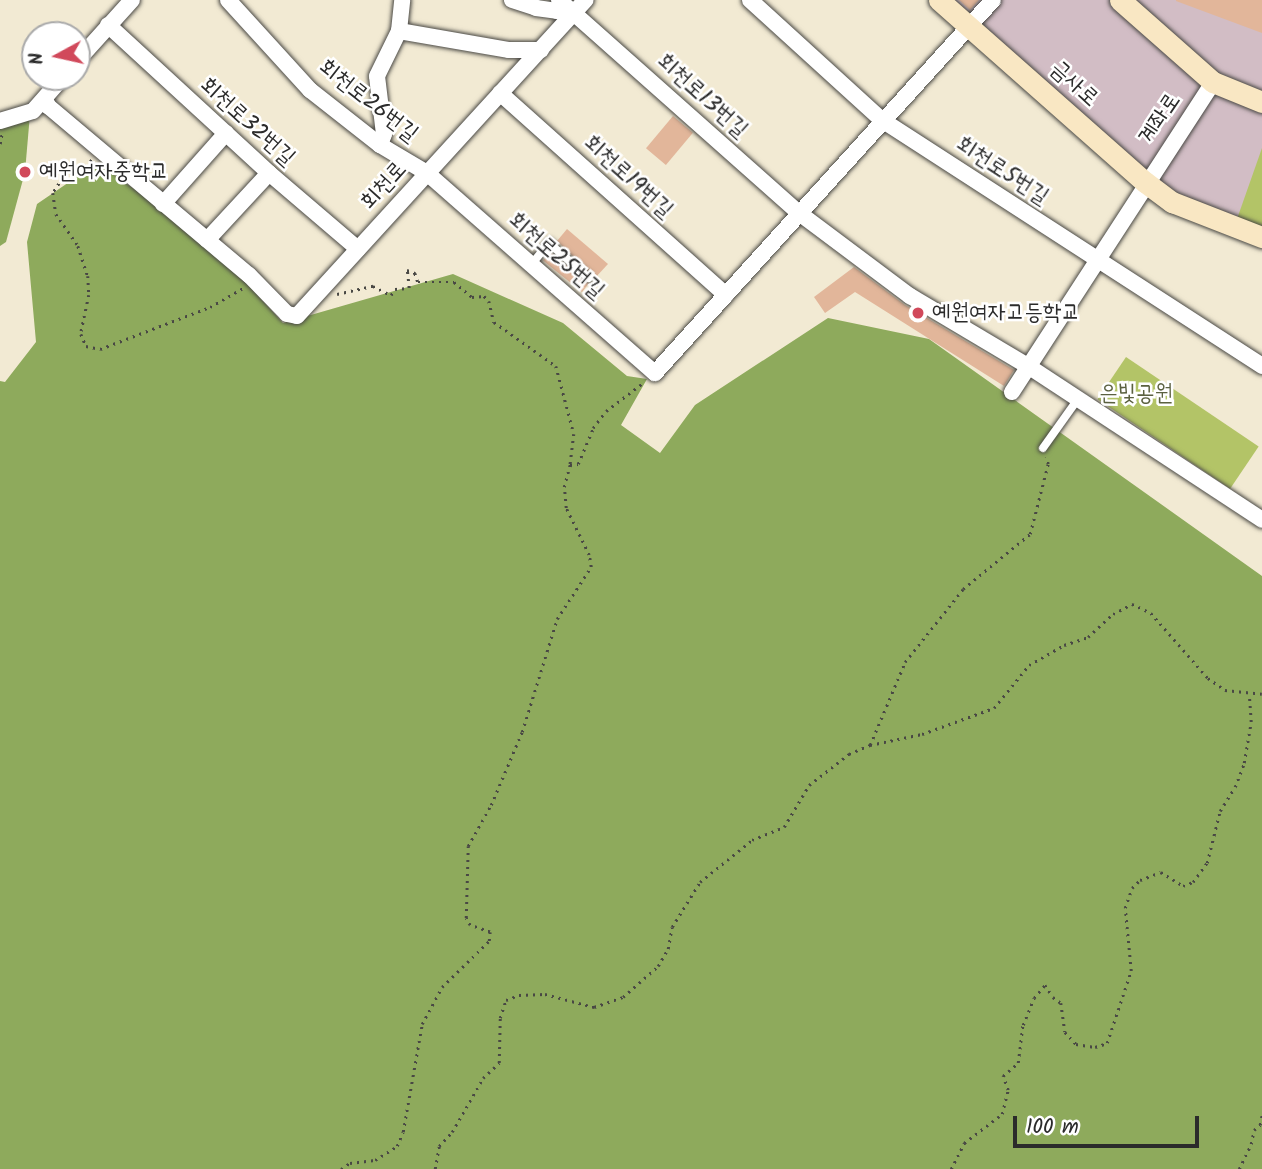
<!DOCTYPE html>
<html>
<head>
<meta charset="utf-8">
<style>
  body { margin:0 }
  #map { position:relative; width:1262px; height:1169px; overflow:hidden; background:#f2ead3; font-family:Kalam,"Poor Story",sans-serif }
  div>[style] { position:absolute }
  .industrial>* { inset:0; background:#d2bdc5 }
  .green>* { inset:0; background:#b3c467; transform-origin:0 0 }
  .forest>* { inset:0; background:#8eaa5c }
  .building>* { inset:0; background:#e2b69a; transform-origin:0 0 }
  .path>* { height:2.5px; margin-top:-1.25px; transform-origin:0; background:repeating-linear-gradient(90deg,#494844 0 2px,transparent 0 7px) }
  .roads { filter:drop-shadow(0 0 2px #494844) drop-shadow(0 0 2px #494844) }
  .lane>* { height:8px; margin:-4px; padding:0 4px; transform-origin:4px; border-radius:4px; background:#fff }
  .street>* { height:16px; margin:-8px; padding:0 8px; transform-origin:8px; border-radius:8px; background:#fff }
  .secondary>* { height:21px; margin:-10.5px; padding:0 10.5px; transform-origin:10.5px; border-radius:10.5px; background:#f9e7c3 }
  .dots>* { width:19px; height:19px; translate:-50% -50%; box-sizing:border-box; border:4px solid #fff; border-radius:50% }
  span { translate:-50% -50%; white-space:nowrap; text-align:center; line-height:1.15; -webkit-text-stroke:5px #fff; paint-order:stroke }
  .street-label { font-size:23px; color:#2b2b2b }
  .poi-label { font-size:23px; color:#2b2b2b }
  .left { translate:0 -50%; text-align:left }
  .park-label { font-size:23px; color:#5b6140 }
  .north { position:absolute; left:21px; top:21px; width:70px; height:70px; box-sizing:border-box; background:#fff; border:2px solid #aaa; border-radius:50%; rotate:262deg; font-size:19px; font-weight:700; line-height:28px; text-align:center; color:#2b2b2b }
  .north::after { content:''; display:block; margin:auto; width:24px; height:32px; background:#d1495b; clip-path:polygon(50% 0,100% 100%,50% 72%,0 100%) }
  .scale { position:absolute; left:1013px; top:1116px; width:186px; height:32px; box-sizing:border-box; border:4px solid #2b2b2b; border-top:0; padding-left:9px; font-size:21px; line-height:24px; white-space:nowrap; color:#2b2b2b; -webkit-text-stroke:5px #fff; paint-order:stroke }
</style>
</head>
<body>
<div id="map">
  <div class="industrial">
    <i style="clip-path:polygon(953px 0,1262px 0,1262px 229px,1206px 209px,1149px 177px)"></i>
  </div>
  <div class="green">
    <i style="clip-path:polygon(1262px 148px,1262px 229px,1237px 219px)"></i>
    <i style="left:1126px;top:357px;width:160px;height:51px;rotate:34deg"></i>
  </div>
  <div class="forest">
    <i style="clip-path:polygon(30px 114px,25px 172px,6px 242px,0 246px,0 118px)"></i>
    <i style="clip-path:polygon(97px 163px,207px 240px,283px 323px,453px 274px,563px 323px,627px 376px,647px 379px,621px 425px,660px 453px,695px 405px,828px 318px,929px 339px,1262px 576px,1262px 1169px,0 1169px,0 381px,5px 382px,36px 342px,27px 242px,37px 204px)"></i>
  </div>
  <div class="building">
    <i style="clip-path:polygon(959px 0,979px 0,970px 10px)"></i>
    <i style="clip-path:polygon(1176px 0,1262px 0,1262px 33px,1176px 1px)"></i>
    <i style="left:673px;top:116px;width:26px;height:42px;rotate:40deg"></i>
    <i style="clip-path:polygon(567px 229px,608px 264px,595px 278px,557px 241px)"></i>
    <i style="left:550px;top:252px;width:50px;height:11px;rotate:39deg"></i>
    <i style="clip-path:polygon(854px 267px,905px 305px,1014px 370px,1004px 386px,855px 292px,825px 313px,814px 297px)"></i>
  </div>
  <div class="path">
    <i style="left:0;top:144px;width:11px;rotate:-80deg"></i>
    <i style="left:92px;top:160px;width:11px;rotate:131deg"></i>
    <i style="left:85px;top:168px;width:24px;rotate:156deg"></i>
    <i style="left:63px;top:178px;width:18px;rotate:124deg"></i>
    <i style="left:53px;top:193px;width:21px;rotate:82deg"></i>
    <i style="left:56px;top:214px;width:39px;rotate:55deg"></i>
    <i style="left:78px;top:246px;width:32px;rotate:72deg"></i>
    <i style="left:88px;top:276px;width:19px;rotate:87deg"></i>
    <i style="left:89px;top:295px;width:40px;rotate:102deg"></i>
    <i style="left:81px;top:334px;width:13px;rotate:67deg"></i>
    <i style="left:86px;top:346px;width:14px;rotate:12deg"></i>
    <i style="left:100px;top:349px;width:118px;rotate:-20.9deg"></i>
    <i style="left:210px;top:307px;width:38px;rotate:-30deg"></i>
    <i style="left:337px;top:294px;width:37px;rotate:-13deg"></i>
    <i style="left:373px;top:286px;width:20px;rotate:27deg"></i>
    <i style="left:391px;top:295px;width:7px;rotate:-56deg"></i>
    <i style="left:395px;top:289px;width:14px;rotate:-4deg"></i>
    <i style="left:409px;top:288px;width:18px;rotate:-96deg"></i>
    <i style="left:407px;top:270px;width:9px;rotate:21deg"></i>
    <i style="left:415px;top:273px;width:9px;rotate:72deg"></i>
    <i style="left:418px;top:282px;width:36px"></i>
    <i style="left:454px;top:282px;width:23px;rotate:40deg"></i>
    <i style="left:472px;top:297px;width:12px;rotate:-5deg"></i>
    <i style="left:484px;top:296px;width:7px;rotate:45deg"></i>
    <i style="left:489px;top:301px;width:22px;rotate:77deg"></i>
    <i style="left:494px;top:322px;width:76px;rotate:35.4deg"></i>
    <i style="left:556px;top:366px;width:70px;rotate:75.2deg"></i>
    <i style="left:574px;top:434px;width:31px;rotate:97deg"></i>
    <i style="left:870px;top:745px;width:90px;rotate:-67.1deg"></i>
    <i style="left:905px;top:662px;width:93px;rotate:-51.5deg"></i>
    <i style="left:963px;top:589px;width:87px;rotate:-39.4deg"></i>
    <i style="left:1030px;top:534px;width:72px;rotate:-75.6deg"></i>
    <i style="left:1048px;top:464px;width:7px;rotate:-106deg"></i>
    <i style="left:341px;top:1169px;width:11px;rotate:-34deg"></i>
    <i style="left:350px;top:1163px;width:25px;rotate:-7deg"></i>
    <i style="left:375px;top:1160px;width:26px;rotate:-32deg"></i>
    <i style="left:397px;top:1146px;width:15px;rotate:-67deg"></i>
    <i style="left:403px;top:1132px;width:110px;rotate:-80deg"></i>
    <i style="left:422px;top:1024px;width:42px;rotate:-61.6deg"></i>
    <i style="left:442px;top:987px;width:66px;rotate:-44.4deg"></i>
    <i style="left:489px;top:941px;width:9px;rotate:-84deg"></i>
    <i style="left:490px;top:932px;width:21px;rotate:-161deg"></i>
    <i style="left:470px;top:925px;width:8px;rotate:-120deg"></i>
    <i style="left:466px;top:918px;width:72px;rotate:-88.4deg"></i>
    <i style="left:468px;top:846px;width:47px;rotate:-60.7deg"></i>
    <i style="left:491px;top:805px;width:79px;rotate:-67deg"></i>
    <i style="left:522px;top:732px;width:118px;rotate:-72.8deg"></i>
    <i style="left:557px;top:619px;width:62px;rotate:-56.8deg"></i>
    <i style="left:591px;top:567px;width:12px;rotate:-99deg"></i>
    <i style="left:589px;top:555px;width:52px;rotate:-116.1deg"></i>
    <i style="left:566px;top:508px;width:21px;rotate:-95deg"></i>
    <i style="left:564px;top:487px;width:23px;rotate:-75deg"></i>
    <i style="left:570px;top:465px;width:8px;rotate:-7deg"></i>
    <i style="left:578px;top:464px;width:39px;rotate:-67deg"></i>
    <i style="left:593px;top:428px;width:21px;rotate:-53deg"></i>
    <i style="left:606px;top:411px;width:48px;rotate:-37.3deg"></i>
    <i style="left:435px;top:1169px;width:23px;rotate:-80deg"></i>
    <i style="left:439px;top:1146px;width:19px;rotate:-47deg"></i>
    <i style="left:452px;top:1132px;width:62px;rotate:-60.1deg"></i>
    <i style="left:483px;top:1078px;width:22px;rotate:-43deg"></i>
    <i style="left:499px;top:1063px;width:45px;rotate:-88.7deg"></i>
    <i style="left:500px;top:1018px;width:19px;rotate:-72deg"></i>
    <i style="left:506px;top:1000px;width:14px;rotate:-21deg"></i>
    <i style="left:519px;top:995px;width:26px;rotate:-2deg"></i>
    <i style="left:545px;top:994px;width:51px;rotate:14.9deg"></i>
    <i style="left:594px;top:1007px;width:31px;rotate:-19deg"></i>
    <i style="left:623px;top:997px;width:47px;rotate:-41.5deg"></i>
    <i style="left:658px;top:966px;width:20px;rotate:-60deg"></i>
    <i style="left:668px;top:949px;width:22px;rotate:-80deg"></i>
    <i style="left:672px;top:927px;width:53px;rotate:-58.1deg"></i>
    <i style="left:700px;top:882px;width:67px;rotate:-38.9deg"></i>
    <i style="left:752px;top:840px;width:35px;rotate:-22deg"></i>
    <i style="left:784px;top:827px;width:49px;rotate:-59.2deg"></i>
    <i style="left:809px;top:785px;width:51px;rotate:-37.8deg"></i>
    <i style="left:849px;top:754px;width:23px;rotate:-23deg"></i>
    <i style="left:870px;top:745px;width:53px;rotate:-11.9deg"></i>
    <i style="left:922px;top:734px;width:77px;rotate:-19.9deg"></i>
    <i style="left:994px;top:708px;width:55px;rotate:-50.9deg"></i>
    <i style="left:1029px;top:665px;width:40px;rotate:-29.7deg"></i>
    <i style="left:1064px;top:645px;width:25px;rotate:-18deg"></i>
    <i style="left:1088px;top:637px;width:34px;rotate:-43deg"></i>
    <i style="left:1113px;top:614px;width:21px;rotate:-28deg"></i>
    <i style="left:1132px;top:604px;width:21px;rotate:25deg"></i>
    <i style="left:1151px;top:613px;width:86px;rotate:48.8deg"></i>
    <i style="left:1208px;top:678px;width:21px;rotate:35deg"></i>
    <i style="left:1225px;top:690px;width:37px;rotate:6deg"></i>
    <i style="left:951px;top:1169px;width:29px;rotate:-63deg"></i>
    <i style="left:964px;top:1143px;width:48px;rotate:-37.3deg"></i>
    <i style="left:1002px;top:1114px;width:25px;rotate:-76deg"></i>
    <i style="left:1008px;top:1090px;width:15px;rotate:-110deg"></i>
    <i style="left:1003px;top:1076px;width:20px;rotate:-41deg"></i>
    <i style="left:1018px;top:1063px;width:38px;rotate:-83deg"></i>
    <i style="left:1023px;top:1025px;width:29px;rotate:-68deg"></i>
    <i style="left:1034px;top:998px;width:17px;rotate:-50deg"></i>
    <i style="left:1045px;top:985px;width:14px;rotate:56deg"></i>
    <i style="left:1053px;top:997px;width:10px;rotate:37deg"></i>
    <i style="left:1061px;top:1003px;width:29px;rotate:82deg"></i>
    <i style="left:1065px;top:1032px;width:16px;rotate:47deg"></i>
    <i style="left:1076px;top:1044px;width:19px;rotate:9deg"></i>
    <i style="left:1095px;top:1047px;width:13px;rotate:-18deg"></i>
    <i style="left:1107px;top:1043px;width:76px;rotate:-71.6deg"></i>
    <i style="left:1131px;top:971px;width:63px;rotate:-95.4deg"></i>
    <i style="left:1125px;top:908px;width:21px;rotate:-71deg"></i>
    <i style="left:1132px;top:888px;width:11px;rotate:-45deg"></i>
    <i style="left:1140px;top:880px;width:22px;rotate:-21deg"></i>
    <i style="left:1161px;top:872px;width:26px;rotate:32deg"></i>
    <i style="left:1183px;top:886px;width:11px;rotate:-22deg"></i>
    <i style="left:1193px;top:882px;width:24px;rotate:-54deg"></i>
    <i style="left:1207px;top:863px;width:54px;rotate:-76deg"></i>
    <i style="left:1220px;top:811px;width:28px;rotate:-58deg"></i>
    <i style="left:1235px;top:787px;width:26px;rotate:-69deg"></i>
    <i style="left:1244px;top:763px;width:42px;rotate:-80.3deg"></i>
    <i style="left:1251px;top:722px;width:27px;rotate:-94deg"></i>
    <i style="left:1239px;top:1169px;width:28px;rotate:-64deg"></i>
    <i style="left:1251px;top:1144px;width:14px;rotate:-78deg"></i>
    <i style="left:1254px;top:1130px;width:8px;rotate:-40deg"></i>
    <i style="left:1260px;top:1125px;width:10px;rotate:-79deg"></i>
  </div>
  <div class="roads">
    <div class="lane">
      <i style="left:531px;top:265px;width:28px;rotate:-51deg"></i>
      <i style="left:549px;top:243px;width:53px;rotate:41.2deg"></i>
      <i style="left:1043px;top:448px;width:60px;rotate:-54.5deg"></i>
    </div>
    <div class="street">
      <i style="left:228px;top:0;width:122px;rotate:47.7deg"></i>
      <i style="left:310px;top:90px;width:89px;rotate:38.2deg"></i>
      <i style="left:380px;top:145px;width:55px;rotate:30.8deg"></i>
      <i style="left:427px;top:173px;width:303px;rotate:41.3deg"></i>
      <i style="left:655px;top:373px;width:503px;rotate:-47.82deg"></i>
      <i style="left:512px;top:0;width:25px;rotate:18deg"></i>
      <i style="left:536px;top:8px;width:21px;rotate:8deg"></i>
      <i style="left:557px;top:11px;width:11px;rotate:-15deg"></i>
      <i style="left:559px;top:0;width:321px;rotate:41.6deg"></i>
      <i style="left:799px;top:213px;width:139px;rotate:36.8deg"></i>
      <i style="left:910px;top:296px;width:137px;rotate:30.7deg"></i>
      <i style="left:1028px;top:366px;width:280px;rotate:33.3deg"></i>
      <i style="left:750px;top:0;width:178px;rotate:42.3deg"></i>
      <i style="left:882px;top:120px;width:453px;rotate:32.9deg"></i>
      <i style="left:108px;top:25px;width:219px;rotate:42.6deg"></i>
      <i style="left:269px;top:173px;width:117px;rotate:40.5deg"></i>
      <i style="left:399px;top:31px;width:112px;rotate:9.8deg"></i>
      <i style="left:509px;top:50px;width:32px"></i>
      <i style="left:77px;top:61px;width:82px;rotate:-48deg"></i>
      <i style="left:500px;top:93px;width:303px;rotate:41.8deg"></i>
      <i style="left:45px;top:99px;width:8px;rotate:67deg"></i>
      <i style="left:48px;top:106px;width:263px;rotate:40.1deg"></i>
      <i style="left:249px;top:275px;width:54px;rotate:45.7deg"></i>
      <i style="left:287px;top:314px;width:10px;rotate:11deg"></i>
      <i style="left:297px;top:316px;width:428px;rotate:-47.6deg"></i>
      <i style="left:0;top:121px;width:34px;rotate:-17deg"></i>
      <i style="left:33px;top:111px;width:45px;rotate:-48.6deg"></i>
      <i style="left:380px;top:145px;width:12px;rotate:-70deg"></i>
      <i style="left:384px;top:134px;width:58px;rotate:-96.9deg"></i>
      <i style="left:377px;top:76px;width:50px;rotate:-63.9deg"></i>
      <i style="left:399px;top:31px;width:31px;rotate:-84deg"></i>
      <i style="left:163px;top:204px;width:95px;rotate:-48.4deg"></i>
      <i style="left:207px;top:240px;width:91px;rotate:-47.2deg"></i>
      <i style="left:1012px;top:392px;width:369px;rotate:-57deg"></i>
    </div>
    <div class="secondary">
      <i style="left:939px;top:0;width:275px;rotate:41.5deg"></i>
      <i style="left:1145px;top:182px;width:34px;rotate:37deg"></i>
      <i style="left:1172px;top:202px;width:97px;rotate:21.3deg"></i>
      <i style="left:1120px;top:0;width:124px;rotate:41.4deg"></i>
      <i style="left:1213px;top:82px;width:53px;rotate:22.2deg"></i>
    </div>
  </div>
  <div class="dots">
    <i style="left:25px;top:172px;background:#d1495b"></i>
    <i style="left:918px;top:313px;background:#d1495b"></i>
  </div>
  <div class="street-label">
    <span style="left:1074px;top:84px;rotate:42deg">금사로</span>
    <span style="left:702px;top:96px;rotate:42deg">회천로13번길</span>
    <span style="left:368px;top:101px;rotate:38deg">회천로26번길</span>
    <span style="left:1160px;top:119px;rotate:-56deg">계좌로</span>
    <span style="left:247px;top:122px;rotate:42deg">회천로32번길</span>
    <span style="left:1002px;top:171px;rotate:33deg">회천로5번길</span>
    <span style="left:628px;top:177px;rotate:42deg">회천로19번길</span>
    <span style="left:384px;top:186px;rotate:-48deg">회천로</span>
    <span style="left:556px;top:256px;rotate:41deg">회천로25번길</span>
  </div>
  <div class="poi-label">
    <span class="left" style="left:39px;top:172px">예원여자중학교</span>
    <span class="left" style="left:932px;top:313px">예원여자고등학교</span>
  </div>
  <div class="park-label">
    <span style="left:1136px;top:394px">은빛공원</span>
  </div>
  <div class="north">N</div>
  <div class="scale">100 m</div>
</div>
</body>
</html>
